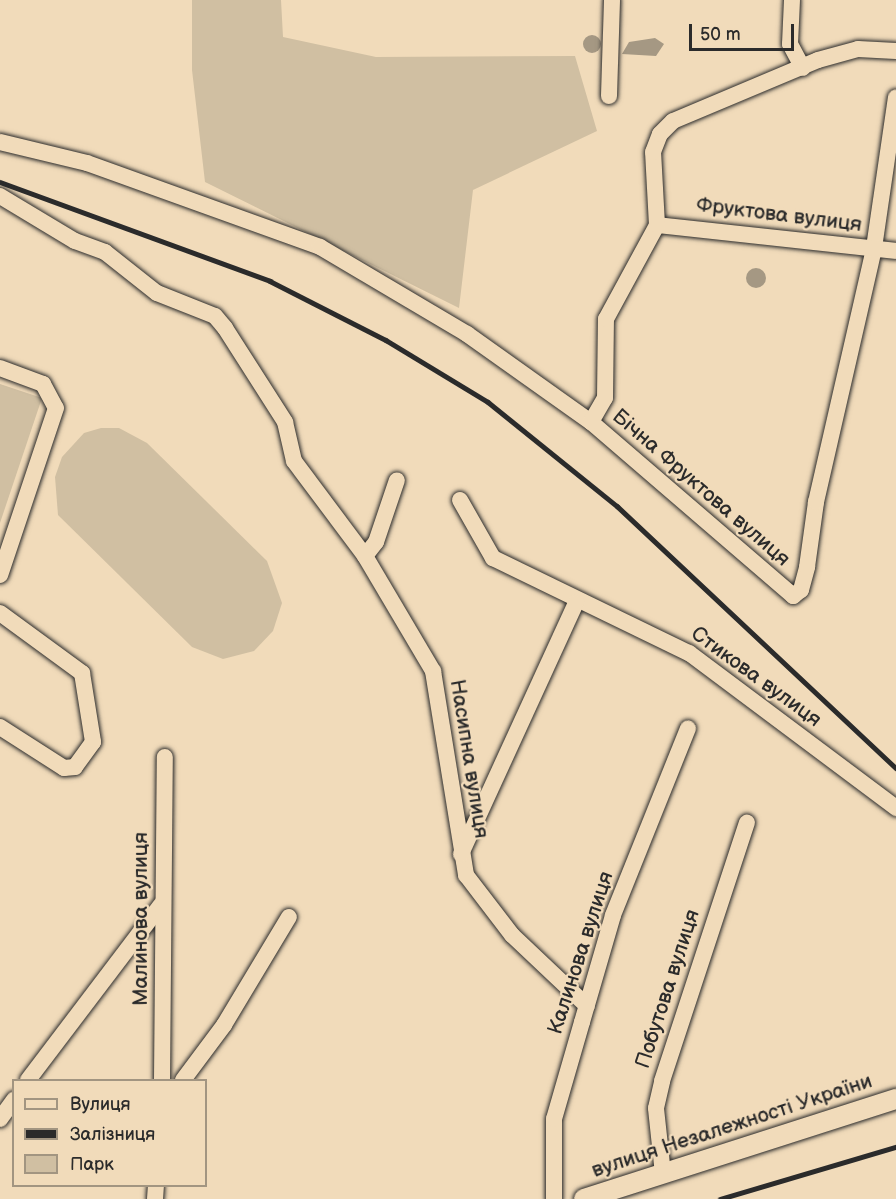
<!DOCTYPE html>
<html>
<head>
<meta charset="utf-8">
<style>
  body { margin:0 }
  #map { position:relative; width:896px; height:1199px; overflow:hidden; background:#f1dbba; font-family:"Balsamiq Sans",sans-serif }
  div>[style] { position:absolute }
  .green>* { inset:0; background:#d0bfa2 }
  .water>* { inset:0; background:#a59883 }
  .round { border-radius:50% }
  .roads { filter:drop-shadow(0 0 2px #2b2b2b) drop-shadow(0 0 2px #2b2b2b) }
  .minor>* { height:16px; margin:-8px; padding:0 8px; transform-origin:8px; border-radius:8px; background:#f1dbba }
  .major>* { height:20px; margin:-10px; padding:0 10px; transform-origin:10px; border-radius:10px; background:#f1dbba }
  .rail>* { height:4.5px; margin:-2.25px; padding:0 2.25px; transform-origin:2.25px; border-radius:2.25px; background:#2b2b2b }
  span { translate:-50% -50%; white-space:nowrap; text-align:center; line-height:1.15; -webkit-text-stroke:4.5px #f1dbba; paint-order:stroke }
  .street-label { font-size:21px; color:#2b2b2b }
  .legend { position:absolute; left:12px; top:1079px; width:195px; height:108px; box-sizing:border-box; background:#f1dbba; border:2px solid #a29581; margin:0; padding:8px 10px; list-style:none; font-size:18px; color:#2b2b2b }
  .legend li { display:flex; align-items:center; gap:12px; height:30px }
  .legend b { width:30px; border:2px solid #a29581 }
  .scale { position:absolute; left:689px; top:24px; width:105px; height:27px; box-sizing:border-box; border:3px solid #2b2b2b; border-top:0; padding-left:8px; font-size:18px; line-height:21px; white-space:nowrap; color:#2b2b2b; -webkit-text-stroke:4px #f1dbba; paint-order:stroke }
</style>
</head>
<body>
<div id="map">
  <div class="green">
    <i style="clip-path:polygon(192px 0,281px 0,283px 37px,376px 57px,575px 56px,597px 131px,473px 190px,459px 308px,205px 182px,192px 70px)"></i>
    <i style="clip-path:polygon(0 384px,42px 398px,0 523px)"></i>
    <i style="clip-path:polygon(101px 428px,119px 428px,147px 443px,267px 561px,282px 603px,273px 631px,254px 651px,223px 659px,192px 647px,58px 515px,55px 477px,62px 457px,84px 433px)"></i>
  </div>
  <div class="water">
    <i class="round" style="left:583px;top:35px;width:18px;height:18px"></i>
    <i style="clip-path:polygon(655px 38px,664px 44px,656px 56px,622px 54px,629px 42px)"></i>
    <i class="round" style="left:746px;top:268px;width:20px;height:20px"></i>
  </div>
  <div class="roads">
    <div class="minor">
      <i style="left:792px;top:0;width:44px;rotate:92.6deg"></i>
      <i style="left:790px;top:44px;width:27px;rotate:62deg"></i>
      <i style="left:609px;top:96px;width:96px;rotate:-88.2deg"></i>
      <i style="left:0;top:142px;width:89px;rotate:13.6deg"></i>
      <i style="left:87px;top:163px;width:248px;rotate:19.8deg"></i>
      <i style="left:320px;top:247px;width:171px;rotate:30.6deg"></i>
      <i style="left:467px;top:334px;width:152px;rotate:35.4deg"></i>
      <i style="left:591px;top:422px;width:267px;rotate:40.7deg"></i>
      <i style="left:793px;top:596px;width:10px;rotate:-37deg"></i>
      <i style="left:801px;top:590px;width:24px;rotate:-75deg"></i>
      <i style="left:807px;top:567px;width:66px;rotate:-82.1deg"></i>
      <i style="left:816px;top:502px;width:261px;rotate:-77.1deg"></i>
      <i style="left:874px;top:248px;width:152px;rotate:-81.7deg"></i>
      <i style="left:0;top:196px;width:87px;rotate:31deg"></i>
      <i style="left:75px;top:241px;width:32px;rotate:20deg"></i>
      <i style="left:105px;top:252px;width:66px;rotate:38.3deg"></i>
      <i style="left:157px;top:293px;width:62px;rotate:21.6deg"></i>
      <i style="left:215px;top:316px;width:16px;rotate:50deg"></i>
      <i style="left:225px;top:328px;width:112px;rotate:57.4deg"></i>
      <i style="left:285px;top:422px;width:40px;rotate:77deg"></i>
      <i style="left:294px;top:461px;width:119px;rotate:53.2deg"></i>
      <i style="left:365px;top:556px;width:134px;rotate:59.4deg"></i>
      <i style="left:433px;top:671px;width:207px;rotate:80.8deg"></i>
      <i style="left:466px;top:875px;width:76px;rotate:52.5deg"></i>
      <i style="left:512px;top:935px;width:103px;rotate:43.4deg"></i>
      <i style="left:657px;top:225px;width:240px;rotate:6.2deg"></i>
      <i style="left:0;top:368px;width:46px;rotate:20.4deg"></i>
      <i style="left:43px;top:384px;width:27px;rotate:62deg"></i>
      <i style="left:56px;top:408px;width:176px;rotate:108.5deg"></i>
      <i style="left:591px;top:422px;width:28px;rotate:-60deg"></i>
      <i style="left:605px;top:398px;width:79px;rotate:-89.3deg"></i>
      <i style="left:606px;top:319px;width:107px;rotate:-61.5deg"></i>
      <i style="left:657px;top:225px;width:73px;rotate:-93.1deg"></i>
      <i style="left:653px;top:152px;width:19px;rotate:-69deg"></i>
      <i style="left:660px;top:134px;width:18px;rotate:-45deg"></i>
      <i style="left:673px;top:121px;width:157px;rotate:-22.8deg"></i>
      <i style="left:818px;top:60px;width:41px;rotate:-15.4deg"></i>
      <i style="left:858px;top:49px;width:38px;rotate:3deg"></i>
      <i style="left:460px;top:500px;width:67px;rotate:60.4deg"></i>
      <i style="left:493px;top:558px;width:218px;rotate:25.9deg"></i>
      <i style="left:689px;top:653px;width:259px;rotate:36.8deg"></i>
      <i style="left:365px;top:556px;width:18px;rotate:-52deg"></i>
      <i style="left:376px;top:542px;width:65px;rotate:-71.3deg"></i>
      <i style="left:0;top:613px;width:102px;rotate:36.2deg"></i>
      <i style="left:82px;top:673px;width:70px;rotate:80.9deg"></i>
      <i style="left:93px;top:742px;width:31px;rotate:126deg"></i>
      <i style="left:75px;top:767px;width:11px;rotate:175deg"></i>
      <i style="left:64px;top:768px;width:76px;rotate:-147.4deg"></i>
      <i style="left:461px;top:854px;width:276px;rotate:-65.4deg"></i>
      <i style="left:28px;top:1080px;width:220px;rotate:-52.8deg"></i>
      <i style="left:162px;top:1080px;width:323px;rotate:-89.5deg"></i>
      <i style="left:183px;top:1080px;width:69px;rotate:-53.3deg"></i>
      <i style="left:224px;top:1025px;width:126px;rotate:-59deg"></i>
      <i style="left:0;top:1119px;width:24px;rotate:-54deg"></i>
      <i style="left:663px;top:1174px;width:66px;rotate:-96.1deg"></i>
      <i style="left:656px;top:1108px;width:28px;rotate:-77deg"></i>
      <i style="left:662px;top:1081px;width:272px;rotate:-71.8deg"></i>
      <i style="left:155px;top:1199px;width:13px;rotate:-86deg"></i>
      <i style="left:554px;top:1199px;width:80px;rotate:-90deg"></i>
      <i style="left:554px;top:1119px;width:101px;rotate:-73.9deg"></i>
      <i style="left:582px;top:1022px;width:111px;rotate:-73.8deg"></i>
      <i style="left:613px;top:915px;width:201px;rotate:-68.1deg"></i>
    </div>
    <div class="major">
      <i style="left:584px;top:1199px;width:328px;rotate:-17.8deg"></i>
    </div>
  </div>
  <div class="rail">
    <i style="left:0;top:182px;width:288px;rotate:20.1deg"></i>
    <i style="left:270px;top:281px;width:130px;rotate:27deg"></i>
    <i style="left:386px;top:340px;width:119px;rotate:31.3deg"></i>
    <i style="left:488px;top:402px;width:166px;rotate:38.9deg"></i>
    <i style="left:617px;top:506px;width:383px;rotate:43.2deg"></i>
    <i style="left:720px;top:1199px;width:184px;rotate:-16.5deg"></i>
  </div>
  <div class="street-label">
    <span style="left:779px;top:215px;rotate:7deg">Фруктова вулиця</span>
    <span style="left:701px;top:488px;rotate:41deg">Бічна Фруктова вулиця</span>
    <span style="left:756px;top:677px;rotate:36deg">Стикова вулиця</span>
    <span style="left:469px;top:759px;rotate:81deg">Насипна вулиця</span>
    <span style="left:141px;top:919px;rotate:-90deg">Малинова вулиця</span>
    <span style="left:581px;top:953px;rotate:-72deg">Калинова вулиця</span>
    <span style="left:668px;top:989px;rotate:-72deg">Побутова вулиця</span>
    <span style="left:732px;top:1126px;rotate:-18deg">вулиця Незалежності України</span>
  </div>
  <ul class="legend">
  <li><b style="height:8px;background:#f1dbba"></b>Вулиця</li>
  <li><b style="height:8px;background:#2b2b2b"></b>Залізниця</li>
  <li><b style="height:16px;background:#d0bfa2"></b>Парк</li>
  </ul>
  <div class="scale">50 m</div>
</div>
</body>
</html>
